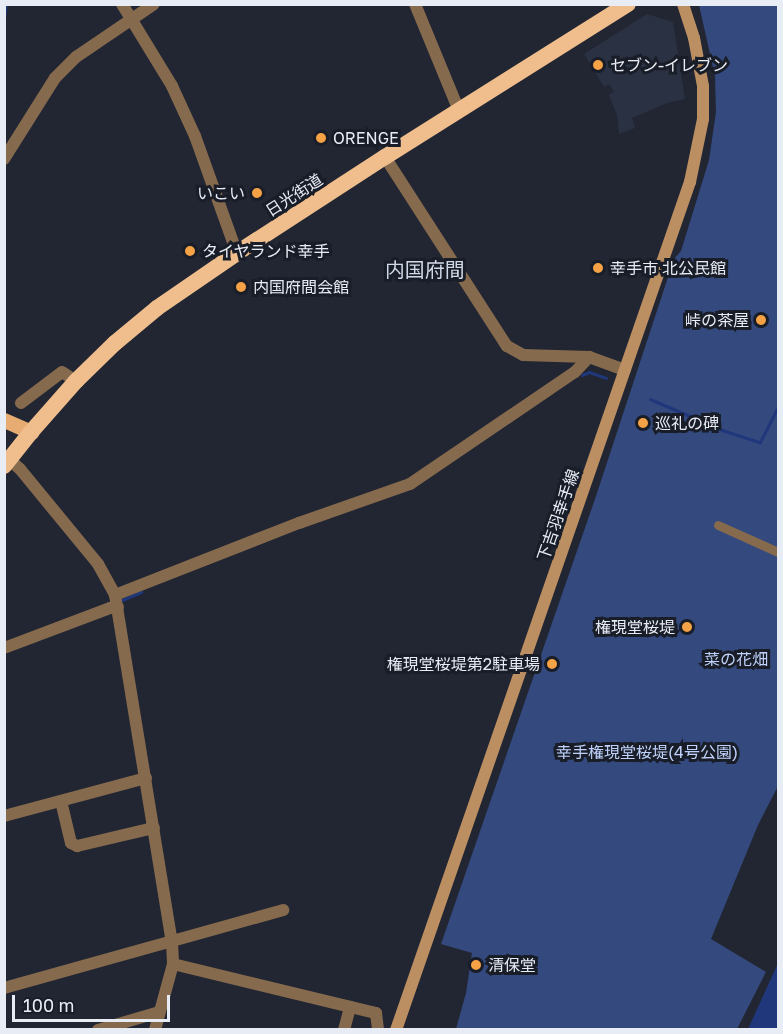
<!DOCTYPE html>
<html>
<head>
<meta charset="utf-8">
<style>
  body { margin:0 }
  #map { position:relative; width:783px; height:1034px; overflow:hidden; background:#212632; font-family:"Golos Text","Noto Sans JP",sans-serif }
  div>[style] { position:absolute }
  .built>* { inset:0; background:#2a3142 }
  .green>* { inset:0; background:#34497e }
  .water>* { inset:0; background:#20377b }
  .stream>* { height:3px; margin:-1.5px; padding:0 1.5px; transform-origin:1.5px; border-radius:1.5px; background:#20377b }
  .pedestrian>* { height:9px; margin:-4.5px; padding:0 4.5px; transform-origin:4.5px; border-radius:4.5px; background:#866a4e }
  .minor>* { height:12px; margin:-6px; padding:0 6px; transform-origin:6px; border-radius:6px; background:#866a4e }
  .tertiary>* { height:12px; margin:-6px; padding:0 6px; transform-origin:6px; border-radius:6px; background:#866a4e }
  .secondary>* { height:12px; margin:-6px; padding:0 6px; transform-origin:6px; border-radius:6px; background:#bc8f63 }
  .primary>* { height:15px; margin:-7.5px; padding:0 7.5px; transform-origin:7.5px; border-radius:7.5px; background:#e7ac72 }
  .trunk>* { height:16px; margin:-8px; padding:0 8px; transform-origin:8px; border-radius:8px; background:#f0bd8c }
  .dots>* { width:16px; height:16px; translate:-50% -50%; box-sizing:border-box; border:3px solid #181d28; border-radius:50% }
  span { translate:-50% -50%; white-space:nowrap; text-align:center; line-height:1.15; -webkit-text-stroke:6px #181d28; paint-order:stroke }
  .poi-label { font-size:16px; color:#e8ecf4 }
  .left { translate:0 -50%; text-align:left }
  .right { translate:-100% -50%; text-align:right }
  .street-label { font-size:16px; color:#e8ecf4 }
  .park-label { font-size:16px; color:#c0d2fb }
  .quarter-label { font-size:20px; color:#d1d8e7 }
  .frame { position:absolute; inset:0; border:6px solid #e8ecf4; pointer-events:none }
  .scale { position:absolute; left:12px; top:995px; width:158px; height:27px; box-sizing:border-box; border:3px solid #e8ecf4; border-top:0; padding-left:8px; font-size:18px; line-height:21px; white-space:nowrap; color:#e8ecf4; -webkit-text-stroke:4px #181d28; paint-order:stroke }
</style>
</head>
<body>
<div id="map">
  <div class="built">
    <i style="clip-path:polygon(647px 14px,673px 22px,685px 99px,667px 103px,632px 118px,635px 128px,619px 134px,617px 115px,609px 95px,614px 91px,609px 84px,604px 87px,584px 54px)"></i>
  </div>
  <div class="green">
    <i style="clip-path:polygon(699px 5px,778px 5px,778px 786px,758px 825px,711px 939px,766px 972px,737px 1029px,456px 1029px,466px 993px,472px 953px,441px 944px,596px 496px,674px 259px,681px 251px,709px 160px,716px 112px,715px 76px)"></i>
  </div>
  <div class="water">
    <i style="clip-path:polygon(778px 963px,778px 1029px,748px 1029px)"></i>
  </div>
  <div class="stream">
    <i style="left:4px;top:17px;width:13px;rotate:-81deg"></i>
    <i style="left:582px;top:375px;width:8px;rotate:-23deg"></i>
    <i style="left:589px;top:372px;width:18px;rotate:19deg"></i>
    <i style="left:650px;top:399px;width:78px;rotate:23.3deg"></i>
    <i style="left:722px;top:430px;width:40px;rotate:18deg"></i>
    <i style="left:760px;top:442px;width:39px;rotate:-63deg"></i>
    <i style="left:122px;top:600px;width:21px;rotate:-23deg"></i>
  </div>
  <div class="pedestrian">
    <i style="left:718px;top:525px;width:66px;rotate:24.2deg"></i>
  </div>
  <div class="minor">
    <i style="left:122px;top:4px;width:96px;rotate:58.6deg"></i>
    <i style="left:172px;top:86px;width:55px;rotate:65.3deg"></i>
    <i style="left:195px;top:136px;width:124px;rotate:70.3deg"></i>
    <i style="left:415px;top:4px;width:116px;rotate:67.6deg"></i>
    <i style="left:4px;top:159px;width:96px;rotate:-57.8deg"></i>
    <i style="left:55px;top:78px;width:30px;rotate:-45deg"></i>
    <i style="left:76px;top:57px;width:94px;rotate:-34.2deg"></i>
    <i style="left:21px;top:403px;width:51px;rotate:-37.1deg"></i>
    <i style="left:62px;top:372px;width:17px;rotate:33deg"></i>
    <i style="left:10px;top:460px;width:13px;rotate:42deg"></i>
    <i style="left:20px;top:469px;width:123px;rotate:50.6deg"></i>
    <i style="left:98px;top:564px;width:35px;rotate:61deg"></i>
    <i style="left:115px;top:595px;width:353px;rotate:80.7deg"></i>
    <i style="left:172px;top:943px;width:21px;rotate:87deg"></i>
    <i style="left:173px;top:964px;width:68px;rotate:105.3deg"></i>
    <i style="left:115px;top:595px;width:198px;rotate:-21.4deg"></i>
    <i style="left:299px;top:523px;width:118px;rotate:-19.4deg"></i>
    <i style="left:410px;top:484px;width:199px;rotate:-34.2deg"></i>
    <i style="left:575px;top:372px;width:21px;rotate:-47deg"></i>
    <i style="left:4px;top:648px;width:113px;rotate:-20.7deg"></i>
    <i style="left:110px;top:608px;width:8px;rotate:-7deg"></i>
    <i style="left:61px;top:801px;width:43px;rotate:76.6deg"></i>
    <i style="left:71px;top:843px;width:7px;rotate:27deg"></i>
    <i style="left:77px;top:846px;width:79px;rotate:-13.2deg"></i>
    <i style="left:4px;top:816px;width:147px;rotate:-15deg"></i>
    <i style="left:173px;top:964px;width:209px;rotate:13.6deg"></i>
    <i style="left:376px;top:1013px;width:17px;rotate:83deg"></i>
    <i style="left:4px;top:988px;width:290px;rotate:-15.6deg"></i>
    <i style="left:98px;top:1030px;width:64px;rotate:-16.4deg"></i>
    <i style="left:344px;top:1030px;width:24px;rotate:-75deg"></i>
  </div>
  <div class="tertiary">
    <i style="left:385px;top:157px;width:225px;rotate:57.2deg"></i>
    <i style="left:507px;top:346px;width:18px;rotate:29deg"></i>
    <i style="left:523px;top:355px;width:66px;rotate:1.7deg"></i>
    <i style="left:589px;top:357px;width:38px;rotate:20deg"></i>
  </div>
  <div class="secondary">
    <i style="left:396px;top:1030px;width:898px;rotate:-70.88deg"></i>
    <i style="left:690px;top:182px;width:64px;rotate:-78.3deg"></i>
    <i style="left:703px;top:119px;width:33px;rotate:-90deg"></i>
    <i style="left:703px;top:86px;width:49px;rotate:-100.6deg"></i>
    <i style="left:694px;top:38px;width:36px;rotate:-108deg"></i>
  </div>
  <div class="primary">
    <i style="left:4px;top:420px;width:30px;rotate:24deg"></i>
  </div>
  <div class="trunk">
    <i style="left:4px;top:466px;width:43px;rotate:-51.5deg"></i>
    <i style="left:31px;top:432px;width:68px;rotate:-48.6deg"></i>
    <i style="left:76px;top:381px;width:54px;rotate:-44.3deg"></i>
    <i style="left:115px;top:343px;width:55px;rotate:-39.8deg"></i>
    <i style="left:157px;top:308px;width:97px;rotate:-34.5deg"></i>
    <i style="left:237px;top:253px;width:176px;rotate:-33deg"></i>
    <i style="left:385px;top:157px;width:287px;rotate:-32.2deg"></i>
  </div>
  <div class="dots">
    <i style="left:598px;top:65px;background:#f5a246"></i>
    <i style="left:321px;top:138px;background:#f5a246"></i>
    <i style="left:257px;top:193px;background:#f5a246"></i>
    <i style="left:190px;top:251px;background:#f5a246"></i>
    <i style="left:598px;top:268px;background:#f5a246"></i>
    <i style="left:241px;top:287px;background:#f5a246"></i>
    <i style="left:761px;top:320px;background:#f5a246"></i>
    <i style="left:643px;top:423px;background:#f5a246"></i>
    <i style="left:687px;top:627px;background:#f5a246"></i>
    <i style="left:552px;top:664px;background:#f5a246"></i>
    <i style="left:476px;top:965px;background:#f5a246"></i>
  </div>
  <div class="poi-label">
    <span class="left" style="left:610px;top:65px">セブン-イレブン</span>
    <span class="left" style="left:333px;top:138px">ORENGE</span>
    <span class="right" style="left:245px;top:193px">いこい</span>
    <span class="left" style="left:202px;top:251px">タイヤランド幸手</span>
    <span class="left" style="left:610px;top:268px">幸手市 北公民館</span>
    <span class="left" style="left:253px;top:287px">内国府間会館</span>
    <span class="right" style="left:749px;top:320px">峠の茶屋</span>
    <span class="left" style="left:655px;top:423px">巡礼の碑</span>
    <span class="right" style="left:675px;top:627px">権現堂桜堤</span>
    <span class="right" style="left:540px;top:664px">権現堂桜堤第2駐車場</span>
    <span class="left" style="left:488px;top:965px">清保堂</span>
  </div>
  <div class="street-label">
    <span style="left:294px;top:195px;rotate:-33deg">日光街道</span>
    <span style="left:558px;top:515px;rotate:-71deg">下吉羽幸手線</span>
  </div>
  <div class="park-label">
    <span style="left:736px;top:659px">菜の花畑</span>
    <span style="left:647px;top:752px">幸手権現堂桜堤(4号公園)</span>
  </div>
  <div class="quarter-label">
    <span style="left:425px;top:269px">内国府間</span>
  </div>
  <div class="frame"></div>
  <div class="scale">100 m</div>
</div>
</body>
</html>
